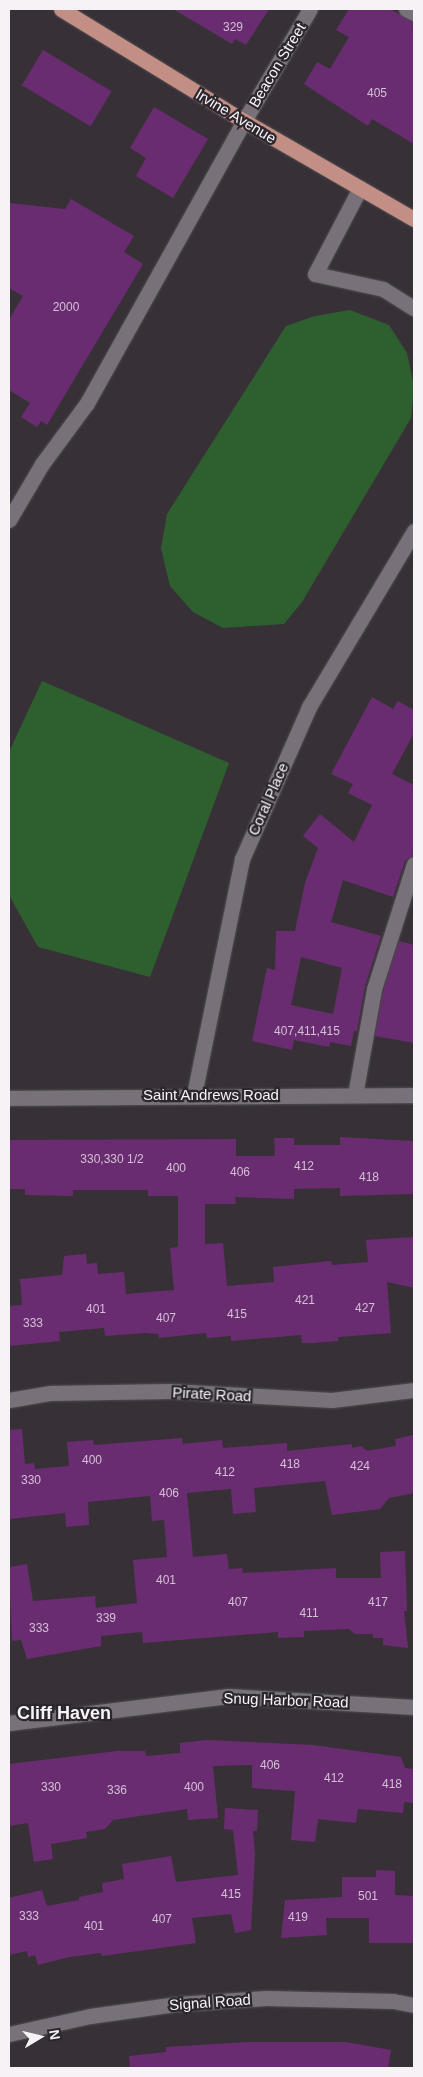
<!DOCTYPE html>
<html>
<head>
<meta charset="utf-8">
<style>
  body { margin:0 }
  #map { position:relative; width:423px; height:2077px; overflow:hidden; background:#373137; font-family:Helvetica,sans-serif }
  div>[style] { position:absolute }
  .green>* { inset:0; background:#2e602f }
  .building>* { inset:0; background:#6a2c71; transform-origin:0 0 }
  .roads { filter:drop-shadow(0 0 1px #524d53) drop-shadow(0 0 1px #524d53) }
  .minor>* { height:15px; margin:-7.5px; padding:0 7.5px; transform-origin:7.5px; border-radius:7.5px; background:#787179 }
  .major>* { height:15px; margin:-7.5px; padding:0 7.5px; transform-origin:7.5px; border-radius:7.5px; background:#c38e84 }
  span { translate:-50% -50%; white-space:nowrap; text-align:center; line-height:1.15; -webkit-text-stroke:4.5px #2d272d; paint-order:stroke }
  .number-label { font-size:12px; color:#d3c0d5 }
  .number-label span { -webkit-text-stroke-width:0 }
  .street-label { font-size:15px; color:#f6f2f6 }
  .quarter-label { font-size:18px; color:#f6f2f6; font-weight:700 }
  .frame { position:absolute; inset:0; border:10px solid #f6f2f6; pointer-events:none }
  .north { position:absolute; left:15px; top:2012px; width:50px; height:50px; -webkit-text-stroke:4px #2d272d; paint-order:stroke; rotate:81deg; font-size:14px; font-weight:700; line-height:20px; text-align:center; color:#f6f2f6 }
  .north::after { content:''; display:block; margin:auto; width:18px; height:22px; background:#f6f2f6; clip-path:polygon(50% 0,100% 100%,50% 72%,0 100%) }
</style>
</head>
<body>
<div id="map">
  <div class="green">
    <i style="clip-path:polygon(350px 310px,389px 325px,407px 353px,414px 386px,411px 418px,302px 602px,284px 624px,223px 628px,193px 612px,170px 586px,161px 548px,167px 514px,286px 326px,315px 316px)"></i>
    <i style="clip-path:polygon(42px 681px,229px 763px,150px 977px,38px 947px,9px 895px,9px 752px)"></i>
  </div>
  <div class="building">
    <i style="clip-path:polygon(173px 9px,269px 9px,246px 45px,235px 39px,232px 44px)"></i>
    <i style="clip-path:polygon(349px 9px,390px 9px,414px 23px,414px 144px,372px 119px,368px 126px,304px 84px,317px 62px,330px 69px,349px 37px,336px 30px)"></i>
    <i style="left:43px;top:50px;width:80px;height:41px;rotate:31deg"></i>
    <i style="clip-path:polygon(154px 107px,208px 139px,173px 198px,136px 176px,146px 158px,130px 148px)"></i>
    <i style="clip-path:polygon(71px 199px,134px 236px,124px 252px,143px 264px,47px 425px,41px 421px,37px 427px,21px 417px,30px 403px,9px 390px,9px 320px,23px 296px,9px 288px,9px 203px,65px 209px)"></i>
    <i style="clip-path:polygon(evenodd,372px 697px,393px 709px,398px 701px,414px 710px,414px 733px,392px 774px,414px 785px,414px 855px,405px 861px,393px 897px,343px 880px,331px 922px,381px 936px,365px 986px,357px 1031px,354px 1031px,351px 1046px,330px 1042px,329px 1047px,294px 1040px,292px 1050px,252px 1041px,267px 968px,275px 970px,276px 931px,295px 931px,305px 883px,318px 848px,303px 836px,320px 814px,354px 842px,372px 805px,348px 793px,353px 784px,331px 774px,372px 697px,301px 957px,342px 968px,333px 1014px,291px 1005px,301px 957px)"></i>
    <i style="clip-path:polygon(399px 941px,414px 945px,414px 1043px,375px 1036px,383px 991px)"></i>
    <i style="clip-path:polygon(340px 1137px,414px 1141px,414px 1194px,340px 1196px,340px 1188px,294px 1189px,294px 1199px,235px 1197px,236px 1204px,205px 1204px,205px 1244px,223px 1243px,227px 1286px,274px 1282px,273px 1267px,331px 1261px,332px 1265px,368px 1262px,366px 1240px,414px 1237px,414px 1288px,387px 1282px,391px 1333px,338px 1337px,338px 1341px,313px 1343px,302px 1343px,301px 1335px,231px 1341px,231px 1336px,207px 1338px,206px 1333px,159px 1338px,158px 1334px,145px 1333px,105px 1336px,104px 1328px,59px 1332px,60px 1341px,9px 1346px,9px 1306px,22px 1305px,20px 1279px,62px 1275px,64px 1256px,86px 1254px,87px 1264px,97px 1263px,98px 1274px,124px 1272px,126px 1294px,174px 1290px,170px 1248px,178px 1247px,178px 1196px,148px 1196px,148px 1190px,73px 1190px,73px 1196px,25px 1195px,25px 1189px,9px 1189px,9px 1140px,236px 1139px,236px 1156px,275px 1156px,274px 1138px,294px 1138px,294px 1145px,340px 1145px)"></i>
    <i style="clip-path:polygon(22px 1429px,25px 1464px,34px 1463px,35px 1469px,69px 1466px,67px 1442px,93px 1440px,94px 1445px,182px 1438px,183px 1444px,222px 1440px,223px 1448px,287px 1443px,287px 1451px,352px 1444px,352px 1448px,361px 1446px,367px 1451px,396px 1446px,395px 1439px,413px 1435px,414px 1493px,389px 1498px,380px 1509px,332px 1515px,325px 1481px,254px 1488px,256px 1512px,233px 1514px,231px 1489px,187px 1493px,193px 1557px,227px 1554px,229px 1569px,242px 1568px,243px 1573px,336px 1568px,336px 1578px,381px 1578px,380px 1552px,405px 1551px,407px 1611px,404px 1611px,408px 1648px,383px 1645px,383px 1638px,373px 1638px,373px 1634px,355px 1634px,349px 1629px,304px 1631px,304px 1637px,278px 1638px,278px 1632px,143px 1643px,142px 1632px,101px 1636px,101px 1646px,27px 1659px,21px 1640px,12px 1641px,9px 1567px,27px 1564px,33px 1601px,95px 1596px,96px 1608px,137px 1603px,133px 1560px,167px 1557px,164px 1520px,152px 1521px,150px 1496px,88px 1502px,89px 1525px,66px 1527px,65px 1513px,9px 1519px,9px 1430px)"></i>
    <i style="clip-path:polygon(207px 1740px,313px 1745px,401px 1757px,405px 1768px,414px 1769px,414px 1803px,404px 1802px,403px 1813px,358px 1809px,356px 1823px,318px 1819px,315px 1842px,291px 1840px,295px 1791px,252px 1788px,252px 1765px,213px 1766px,218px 1818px,188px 1820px,187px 1809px,113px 1820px,105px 1829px,86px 1832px,87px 1838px,51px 1844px,53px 1859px,34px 1862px,28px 1823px,9px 1826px,9px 1764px,117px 1751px,145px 1751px,146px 1756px,180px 1753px,180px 1743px)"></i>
    <i style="clip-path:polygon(225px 1808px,258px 1810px,257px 1831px,253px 1831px,255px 1854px,251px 1930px,235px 1933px,231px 1914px,192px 1918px,196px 1943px,102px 1956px,101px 1953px,70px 1957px,38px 1965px,35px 1955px,28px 1957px,27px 1951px,9px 1955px,9px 1898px,42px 1890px,47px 1906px,79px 1900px,79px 1897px,103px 1892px,102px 1883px,124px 1879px,122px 1864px,171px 1856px,176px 1882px,238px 1875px,233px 1830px,224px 1829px)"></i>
    <i style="clip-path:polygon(376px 1870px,395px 1871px,395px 1895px,414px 1896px,414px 1943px,369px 1943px,369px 1918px,326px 1918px,327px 1935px,281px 1938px,285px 1900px,342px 1897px,342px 1877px,376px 1877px)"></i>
    <i style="clip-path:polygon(248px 2042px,346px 2042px,391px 2050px,388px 2068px,130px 2068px,129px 2056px,166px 2052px,166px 2047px)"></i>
  </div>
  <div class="roads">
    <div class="minor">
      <i style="left:406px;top:9px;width:9px;rotate:27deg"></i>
      <i style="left:360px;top:188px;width:97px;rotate:117.6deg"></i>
      <i style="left:315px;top:274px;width:70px;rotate:12.4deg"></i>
      <i style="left:383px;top:289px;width:36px;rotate:32deg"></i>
      <i style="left:9px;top:520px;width:65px;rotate:-59.5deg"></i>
      <i style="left:42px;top:464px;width:76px;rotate:-53.6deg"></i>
      <i style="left:87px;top:403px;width:323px;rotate:-60.9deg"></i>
      <i style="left:244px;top:121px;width:130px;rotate:-59.5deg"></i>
      <i style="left:194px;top:1095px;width:241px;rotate:-78.5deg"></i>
      <i style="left:242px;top:859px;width:166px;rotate:-66.2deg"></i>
      <i style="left:309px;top:707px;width:205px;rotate:-59.2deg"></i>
      <i style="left:355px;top:1095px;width:108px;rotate:-79.8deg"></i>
      <i style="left:374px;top:989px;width:131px;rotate:-72.3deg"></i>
      <i style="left:9px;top:1098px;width:405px;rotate:-0.4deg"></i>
      <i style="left:9px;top:1400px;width:42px;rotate:-9.7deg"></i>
      <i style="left:50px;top:1393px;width:120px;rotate:-1deg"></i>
      <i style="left:170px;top:1391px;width:162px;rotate:3.2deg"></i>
      <i style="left:332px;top:1400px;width:83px;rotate:-7deg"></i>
      <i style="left:9px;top:1723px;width:221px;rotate:-7deg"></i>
      <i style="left:228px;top:1696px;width:186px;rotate:3.4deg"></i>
      <i style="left:9px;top:2034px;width:83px;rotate:-12.5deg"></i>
      <i style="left:90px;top:2016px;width:88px;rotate:-7.9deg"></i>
      <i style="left:177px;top:2004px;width:89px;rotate:-3.9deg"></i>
      <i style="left:266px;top:1998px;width:127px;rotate:1.4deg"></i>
      <i style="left:393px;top:2001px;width:21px;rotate:11deg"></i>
    </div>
    <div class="major">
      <i style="left:61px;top:9px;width:215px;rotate:31.5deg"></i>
      <i style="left:244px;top:121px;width:196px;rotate:30deg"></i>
    </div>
  </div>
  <div class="number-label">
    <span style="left:233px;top:28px">329</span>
    <span style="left:377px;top:94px">405</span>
    <span style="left:66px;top:308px">2000</span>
    <span style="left:307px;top:1032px">407,411,415</span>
    <span style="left:112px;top:1160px">330,330 1/2</span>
    <span style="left:304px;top:1167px">412</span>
    <span style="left:176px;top:1169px">400</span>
    <span style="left:240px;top:1173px">406</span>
    <span style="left:369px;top:1178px">418</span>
    <span style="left:305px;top:1301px">421</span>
    <span style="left:365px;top:1309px">427</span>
    <span style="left:96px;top:1310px">401</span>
    <span style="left:237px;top:1315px">415</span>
    <span style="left:166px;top:1319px">407</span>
    <span style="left:33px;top:1324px">333</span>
    <span style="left:92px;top:1461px">400</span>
    <span style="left:290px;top:1465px">418</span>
    <span style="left:360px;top:1467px">424</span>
    <span style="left:225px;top:1473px">412</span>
    <span style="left:31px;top:1481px">330</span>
    <span style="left:169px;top:1494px">406</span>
    <span style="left:166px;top:1581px">401</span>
    <span style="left:238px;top:1603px">407</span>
    <span style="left:378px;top:1603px">417</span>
    <span style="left:309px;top:1614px">411</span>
    <span style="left:106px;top:1619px">339</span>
    <span style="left:39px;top:1629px">333</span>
    <span style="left:270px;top:1766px">406</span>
    <span style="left:334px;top:1779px">412</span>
    <span style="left:392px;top:1785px">418</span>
    <span style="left:51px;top:1788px">330</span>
    <span style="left:194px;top:1788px">400</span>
    <span style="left:117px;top:1791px">336</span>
    <span style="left:231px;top:1895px">415</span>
    <span style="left:368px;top:1897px">501</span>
    <span style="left:29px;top:1917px">333</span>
    <span style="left:298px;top:1918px">419</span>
    <span style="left:162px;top:1920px">407</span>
    <span style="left:94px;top:1927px">401</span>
  </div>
  <div class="street-label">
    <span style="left:277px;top:65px;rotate:-59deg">Beacon Street</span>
    <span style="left:236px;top:116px;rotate:31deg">Irvine Avenue</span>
    <span style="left:268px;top:799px;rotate:-66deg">Coral Place</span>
    <span style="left:211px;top:1095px">Saint Andrews Road</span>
    <span style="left:212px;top:1394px;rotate:3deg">Pirate Road</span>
    <span style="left:286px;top:1700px;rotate:2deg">Snug Harbor Road</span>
    <span style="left:210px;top:2002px;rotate:-4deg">Signal Road</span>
  </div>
  <div class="quarter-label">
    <span style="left:64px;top:1713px">Cliff Haven</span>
  </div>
  <div class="frame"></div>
  <div class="north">N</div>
</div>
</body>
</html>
